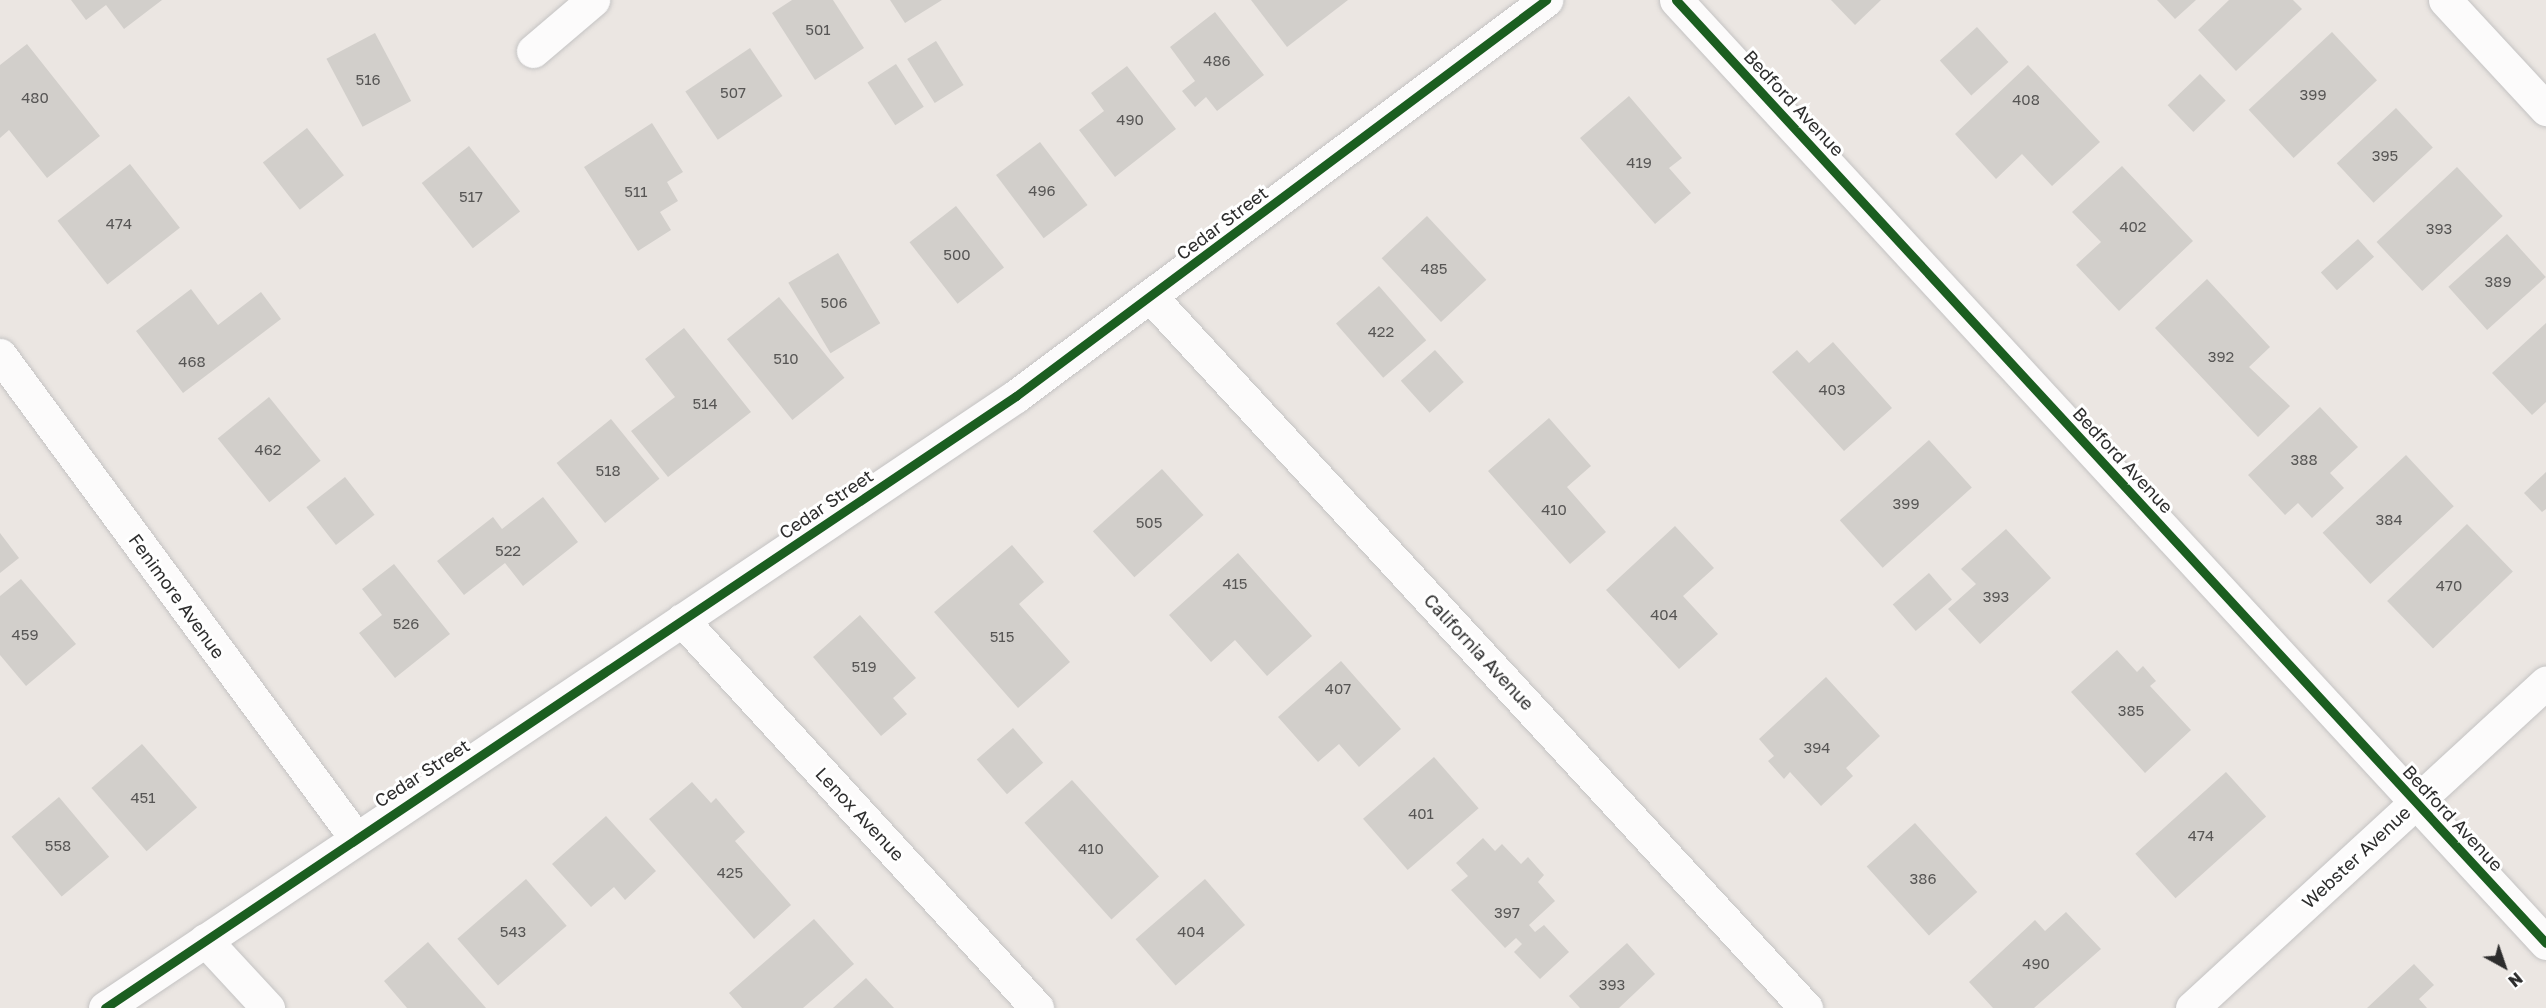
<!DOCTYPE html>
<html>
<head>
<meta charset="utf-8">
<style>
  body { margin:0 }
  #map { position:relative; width:2546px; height:1008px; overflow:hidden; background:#ebe6e2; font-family:"Golos Text",sans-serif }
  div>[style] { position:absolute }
  .building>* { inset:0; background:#d2cfcb; transform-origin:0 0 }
  .roads { filter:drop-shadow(0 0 2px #c4c3c3) drop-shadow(0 0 2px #c4c3c3) }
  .street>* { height:33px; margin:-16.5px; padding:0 16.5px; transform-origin:16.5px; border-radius:16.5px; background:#fcfbfb }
  .cycleway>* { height:9px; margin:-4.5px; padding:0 4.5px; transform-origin:4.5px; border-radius:4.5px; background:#1b5e20 }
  span { translate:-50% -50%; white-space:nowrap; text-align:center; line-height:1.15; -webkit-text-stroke:6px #fff; paint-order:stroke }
  .number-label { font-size:15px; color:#575655 }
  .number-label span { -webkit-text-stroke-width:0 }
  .street-label { font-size:18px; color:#2d2d2d }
  .north { position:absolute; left:2474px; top:936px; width:60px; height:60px; -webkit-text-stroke:4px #fff; paint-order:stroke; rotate:140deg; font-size:16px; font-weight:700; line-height:24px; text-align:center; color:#2d2d2d }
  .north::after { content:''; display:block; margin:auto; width:21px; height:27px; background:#2d2d2d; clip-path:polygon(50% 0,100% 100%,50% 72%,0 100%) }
</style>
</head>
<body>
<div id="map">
  <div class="building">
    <i style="clip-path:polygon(71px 0,162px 0,124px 29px,106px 5px,86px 20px)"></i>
    <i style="clip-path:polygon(792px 0,833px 0,864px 48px,815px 80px,772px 13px)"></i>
    <i style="clip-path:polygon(890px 0,942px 0,905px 23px)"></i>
    <i style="clip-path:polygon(1251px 0,1348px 0,1287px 47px)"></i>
    <i style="clip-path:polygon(1831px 0,1881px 0,1855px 25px)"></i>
    <i style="clip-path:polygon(2157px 0,2196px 0,2175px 19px)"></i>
    <i style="clip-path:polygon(2229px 0,2293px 0,2302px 9px,2236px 71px,2198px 30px)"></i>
    <i style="clip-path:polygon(1215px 12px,1264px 75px,1217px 111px,1206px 97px,1195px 107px,1182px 91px,1195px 81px,1170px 47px)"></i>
    <i style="left:1977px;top:27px;width:47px;height:50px;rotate:48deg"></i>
    <i style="left:2332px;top:32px;width:66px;height:114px;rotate:47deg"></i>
    <i style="left:375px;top:33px;width:77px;height:55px;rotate:62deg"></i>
    <i style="left:936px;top:41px;width:52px;height:34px;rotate:58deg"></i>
    <i style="clip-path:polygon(27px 44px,100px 136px,47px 178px,9px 130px,0 138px,0 65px)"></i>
    <i style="left:750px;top:48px;width:58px;height:78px;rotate:56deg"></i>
    <i style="left:896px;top:64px;width:51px;height:34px;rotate:57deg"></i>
    <i style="clip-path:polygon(2028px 65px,2100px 142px,2052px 186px,2022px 154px,1996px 179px,1955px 134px)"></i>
    <i style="clip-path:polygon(1127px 66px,1176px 129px,1115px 177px,1079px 130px,1104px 111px,1091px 93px)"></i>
    <i style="left:2200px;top:74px;width:37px;height:45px;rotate:46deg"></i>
    <i style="clip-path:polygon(1629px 96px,1682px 158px,1669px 168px,1691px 193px,1655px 224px,1580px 138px)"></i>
    <i style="left:2396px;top:108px;width:54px;height:81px;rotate:47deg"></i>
    <i style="clip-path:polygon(652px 123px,683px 172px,667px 182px,678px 201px,660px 212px,671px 230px,638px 251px,584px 167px)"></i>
    <i style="left:307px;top:128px;width:60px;height:56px;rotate:52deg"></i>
    <i style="left:1040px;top:142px;width:79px;height:55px;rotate:53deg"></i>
    <i style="left:469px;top:146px;width:83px;height:60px;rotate:52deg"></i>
    <i style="left:130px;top:164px;width:81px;height:92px;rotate:52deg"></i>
    <i style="clip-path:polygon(2122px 166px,2193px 241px,2119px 311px,2076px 265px,2101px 242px,2072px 212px)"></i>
    <i style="left:2457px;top:167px;width:67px;height:110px;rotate:47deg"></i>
    <i style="left:956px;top:206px;width:78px;height:59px;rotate:52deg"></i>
    <i style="left:1427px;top:216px;width:87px;height:62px;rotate:47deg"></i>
    <i style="left:2507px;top:234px;width:58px;height:79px;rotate:48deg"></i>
    <i style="left:2358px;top:239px;width:24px;height:50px;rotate:48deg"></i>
    <i style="left:838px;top:253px;width:82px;height:58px;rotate:59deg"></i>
    <i style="clip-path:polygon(2207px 279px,2270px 347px,2249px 367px,2290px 406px,2258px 437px,2155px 328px)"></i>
    <i style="left:1379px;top:286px;width:72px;height:57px;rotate:49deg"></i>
    <i style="clip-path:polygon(191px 289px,218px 325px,261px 292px,281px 319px,183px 393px,136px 331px)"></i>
    <i style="left:779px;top:297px;width:104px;height:67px;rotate:51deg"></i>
    <i style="clip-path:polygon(2546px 323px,2546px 402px,2532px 415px,2492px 373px)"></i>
    <i style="clip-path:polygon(684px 328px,751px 412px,668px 477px,631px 431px,675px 397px,645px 359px)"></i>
    <i style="clip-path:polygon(1833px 342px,1892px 408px,1844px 451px,1772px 372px,1797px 350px,1809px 363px)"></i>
    <i style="left:1435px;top:350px;width:43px;height:46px;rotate:48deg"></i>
    <i style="left:269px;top:397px;width:82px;height:66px;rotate:51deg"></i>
    <i style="clip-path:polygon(2320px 407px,2358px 447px,2330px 473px,2344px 488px,2312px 518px,2298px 503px,2285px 515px,2248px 475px)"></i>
    <i style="clip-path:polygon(1549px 418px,1591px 466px,1567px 487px,1606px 532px,1570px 564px,1488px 471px)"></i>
    <i style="left:611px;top:419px;width:77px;height:70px;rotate:51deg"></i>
    <i style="left:1929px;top:440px;width:64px;height:120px;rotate:48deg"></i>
    <i style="left:2406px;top:455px;width:70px;height:114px;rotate:47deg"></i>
    <i style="left:1162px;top:469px;width:62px;height:93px;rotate:48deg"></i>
    <i style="clip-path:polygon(2546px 472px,2546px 509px,2542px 512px,2524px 493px)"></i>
    <i style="left:345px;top:477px;width:48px;height:49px;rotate:52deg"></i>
    <i style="clip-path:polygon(543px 497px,578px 542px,523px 586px,505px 563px,464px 595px,437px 561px,493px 517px,502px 529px)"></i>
    <i style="left:2467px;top:524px;width:66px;height:111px;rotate:46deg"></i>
    <i style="clip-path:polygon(1675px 526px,1714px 568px,1683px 596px,1718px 634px,1679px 669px,1606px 590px)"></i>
    <i style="clip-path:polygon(2006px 529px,2051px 578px,1980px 644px,1948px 609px,1976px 584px,1961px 569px)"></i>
    <i style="clip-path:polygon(0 533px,19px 558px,0 573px)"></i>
    <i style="clip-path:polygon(1012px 545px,1044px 582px,1019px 604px,1070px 662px,1018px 708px,934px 612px)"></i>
    <i style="clip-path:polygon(1238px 553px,1312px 636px,1267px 676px,1235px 640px,1211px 662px,1169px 615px)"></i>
    <i style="clip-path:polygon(394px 564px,450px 634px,395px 678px,359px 633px,382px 615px,362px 589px)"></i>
    <i style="left:1929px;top:573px;width:35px;height:48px;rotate:49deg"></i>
    <i style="clip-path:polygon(21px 579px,76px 644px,26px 686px,0 655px,0 596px)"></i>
    <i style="clip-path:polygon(860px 615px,916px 678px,893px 698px,907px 714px,881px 736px,813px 657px)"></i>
    <i style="clip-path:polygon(2117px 650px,2137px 672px,2143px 666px,2156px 681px,2150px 686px,2191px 730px,2145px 773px,2071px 692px)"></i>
    <i style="clip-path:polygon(1341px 661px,1401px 729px,1359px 767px,1339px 744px,1318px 762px,1278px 717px)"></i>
    <i style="clip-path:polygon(1826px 677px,1880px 736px,1846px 768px,1853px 776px,1821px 806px,1790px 772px,1784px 779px,1768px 761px,1774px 756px,1759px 739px)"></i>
    <i style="left:1013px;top:728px;width:46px;height:48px;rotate:49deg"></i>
    <i style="left:142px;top:744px;width:84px;height:67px;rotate:49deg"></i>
    <i style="left:1434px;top:757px;width:68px;height:94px;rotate:49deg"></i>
    <i style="left:2226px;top:772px;width:60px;height:122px;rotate:48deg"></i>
    <i style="left:1072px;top:780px;width:130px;height:64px;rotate:48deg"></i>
    <i style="clip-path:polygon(692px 782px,711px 803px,716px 798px,745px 832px,735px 841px,791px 905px,754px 939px,649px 819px)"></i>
    <i style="left:59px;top:797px;width:78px;height:62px;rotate:50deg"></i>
    <i style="clip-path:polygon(606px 816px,656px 871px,625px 900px,614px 887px,591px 907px,552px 864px)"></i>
    <i style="left:1915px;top:823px;width:93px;height:65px;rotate:48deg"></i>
    <i style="clip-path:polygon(1483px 838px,1495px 851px,1502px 844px,1521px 864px,1528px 857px,1544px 875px,1538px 882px,1555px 901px,1529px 925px,1535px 932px,1544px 925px,1569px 952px,1540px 979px,1514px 952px,1522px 944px,1516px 938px,1505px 948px,1451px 890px,1468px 876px,1456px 863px)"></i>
    <i style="left:526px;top:879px;width:62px;height:91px;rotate:49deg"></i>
    <i style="left:1205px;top:879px;width:61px;height:92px;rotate:49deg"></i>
    <i style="clip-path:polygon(2066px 912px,2101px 949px,2034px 1008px,1993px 1008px,1969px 982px,2035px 920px,2045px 931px)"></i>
    <i style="clip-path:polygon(814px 919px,854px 964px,803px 1008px,742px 1008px,729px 993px)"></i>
    <i style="clip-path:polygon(428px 942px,486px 1008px,407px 1008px,384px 981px)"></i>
    <i style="clip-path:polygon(1627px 943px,1655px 974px,1619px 1008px,1580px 1008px,1569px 996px)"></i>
    <i style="clip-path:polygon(2414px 964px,2434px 985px,2419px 999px,2427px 1008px,2367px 1008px)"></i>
    <i style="clip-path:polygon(866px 978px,894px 1008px,833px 1008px)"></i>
  </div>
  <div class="roads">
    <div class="street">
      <i style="left:1676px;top:0;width:1283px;rotate:47.31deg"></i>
      <i style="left:2445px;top:0;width:149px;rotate:47.2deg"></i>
      <i style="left:533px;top:51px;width:79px;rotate:-40.4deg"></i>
      <i style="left:1151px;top:297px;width:967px;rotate:47.35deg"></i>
      <i style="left:0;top:355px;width:599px;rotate:53.63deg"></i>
      <i style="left:682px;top:620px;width:526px;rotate:47.54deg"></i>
      <i style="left:205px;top:940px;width:93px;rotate:47.2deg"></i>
      <i style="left:105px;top:1008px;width:1097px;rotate:-33.89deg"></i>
      <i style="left:1016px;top:396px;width:662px;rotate:-36.77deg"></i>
      <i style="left:2192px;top:1008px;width:481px;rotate:-42.6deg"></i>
    </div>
  </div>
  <div class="cycleway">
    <i style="left:1676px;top:0;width:1283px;rotate:47.31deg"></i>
    <i style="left:105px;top:1008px;width:1097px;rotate:-33.89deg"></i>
    <i style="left:1016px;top:396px;width:662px;rotate:-36.77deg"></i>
  </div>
  <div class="number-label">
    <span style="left:818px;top:30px">501</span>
    <span style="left:1217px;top:61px">486</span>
    <span style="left:368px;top:80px">516</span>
    <span style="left:733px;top:93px">507</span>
    <span style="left:2313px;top:95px">399</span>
    <span style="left:35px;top:98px">480</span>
    <span style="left:2026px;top:100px">408</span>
    <span style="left:1130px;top:120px">490</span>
    <span style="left:2385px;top:156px">395</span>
    <span style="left:1639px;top:163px">419</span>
    <span style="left:1042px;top:191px">496</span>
    <span style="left:636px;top:192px">511</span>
    <span style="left:471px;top:197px">517</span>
    <span style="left:119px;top:224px">474</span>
    <span style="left:2133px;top:227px">402</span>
    <span style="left:2439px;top:229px">393</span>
    <span style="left:957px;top:255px">500</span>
    <span style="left:1434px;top:269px">485</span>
    <span style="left:2498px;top:282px">389</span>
    <span style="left:834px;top:303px">506</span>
    <span style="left:1381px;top:332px">422</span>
    <span style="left:2221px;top:357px">392</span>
    <span style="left:786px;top:359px">510</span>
    <span style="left:192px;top:362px">468</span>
    <span style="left:1832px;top:390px">403</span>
    <span style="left:705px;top:404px">514</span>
    <span style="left:268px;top:450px">462</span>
    <span style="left:2304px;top:460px">388</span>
    <span style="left:608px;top:471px">518</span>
    <span style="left:1906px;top:504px">399</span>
    <span style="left:1554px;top:510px">410</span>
    <span style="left:2389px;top:520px">384</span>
    <span style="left:1149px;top:523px">505</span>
    <span style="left:508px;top:551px">522</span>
    <span style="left:1235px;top:584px">415</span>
    <span style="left:2449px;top:586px">470</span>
    <span style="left:1996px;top:597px">393</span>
    <span style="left:1664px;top:615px">404</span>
    <span style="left:406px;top:624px">526</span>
    <span style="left:25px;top:635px">459</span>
    <span style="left:1002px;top:637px">515</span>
    <span style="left:864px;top:667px">519</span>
    <span style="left:1338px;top:689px">407</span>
    <span style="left:2131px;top:711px">385</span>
    <span style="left:1817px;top:748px">394</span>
    <span style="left:143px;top:798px">451</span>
    <span style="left:1421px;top:814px">401</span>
    <span style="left:2201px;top:836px">474</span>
    <span style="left:58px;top:846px">558</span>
    <span style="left:1091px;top:849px">410</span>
    <span style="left:730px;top:873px">425</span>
    <span style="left:1923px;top:879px">386</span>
    <span style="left:1507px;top:913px">397</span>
    <span style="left:513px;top:932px">543</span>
    <span style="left:1191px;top:932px">404</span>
    <span style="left:2036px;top:964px">490</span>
    <span style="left:1612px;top:985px">393</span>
  </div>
  <div class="street-label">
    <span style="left:1794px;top:103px;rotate:47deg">Bedford Avenue</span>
    <span style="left:1222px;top:223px;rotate:-37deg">Cedar Street</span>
    <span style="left:2123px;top:460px;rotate:47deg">Bedford Avenue</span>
    <span style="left:826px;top:504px;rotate:-34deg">Cedar Street</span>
    <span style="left:177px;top:596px;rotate:54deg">Fenimore Avenue</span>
    <span style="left:1479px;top:652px;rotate:47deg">California Avenue</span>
    <span style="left:422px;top:773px;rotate:-33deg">Cedar Street</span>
    <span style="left:860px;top:814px;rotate:47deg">Lenox Avenue</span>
    <span style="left:2453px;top:818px;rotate:47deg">Bedford Avenue</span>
    <span style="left:2356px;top:857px;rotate:-43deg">Webster Avenue</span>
  </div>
  <div class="north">N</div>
</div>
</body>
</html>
